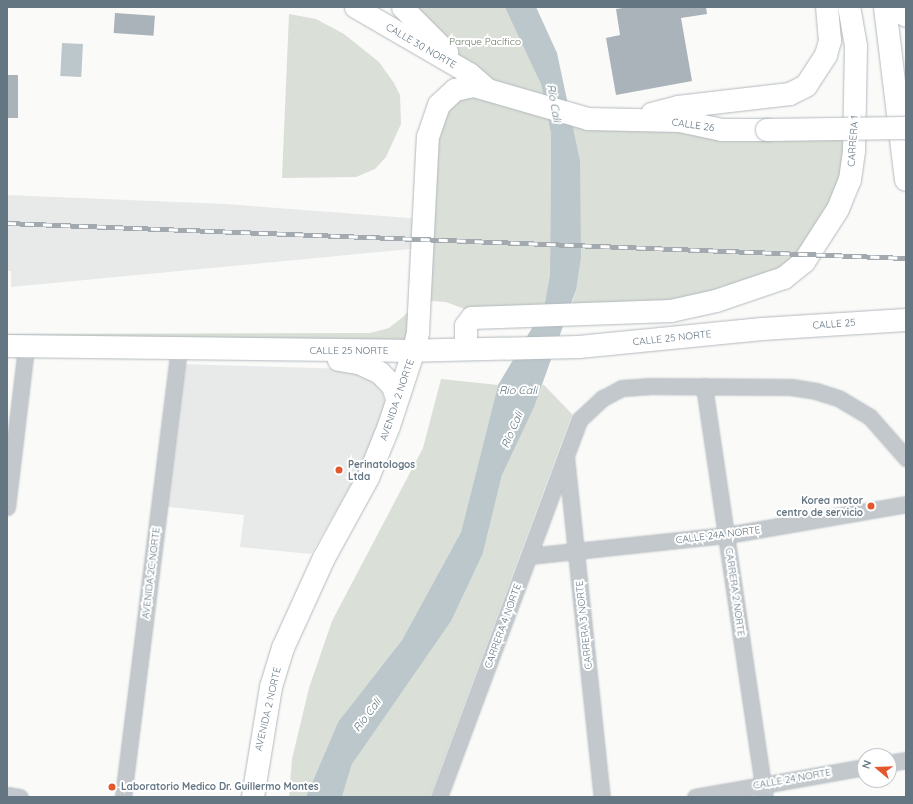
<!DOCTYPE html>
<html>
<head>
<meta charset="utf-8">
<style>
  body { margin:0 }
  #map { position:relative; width:913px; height:804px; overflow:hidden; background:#fafaf8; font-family:Quicksand,sans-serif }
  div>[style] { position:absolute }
  .built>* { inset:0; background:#e8e9e9 }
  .green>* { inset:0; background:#dadfd7 }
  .water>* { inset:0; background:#bbc7cb; transform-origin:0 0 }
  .building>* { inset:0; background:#aab3b9; transform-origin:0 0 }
  .roads { filter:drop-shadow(0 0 1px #b3babf) drop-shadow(0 0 1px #b3babf) }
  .street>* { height:15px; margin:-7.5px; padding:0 7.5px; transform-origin:7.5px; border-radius:7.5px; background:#c3c8cc }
  .secondary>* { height:21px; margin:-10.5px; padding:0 10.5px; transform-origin:10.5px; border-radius:10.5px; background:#fff }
  .primary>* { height:22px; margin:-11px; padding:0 11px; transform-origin:11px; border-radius:11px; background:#fff }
  .rail>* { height:4.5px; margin-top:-2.25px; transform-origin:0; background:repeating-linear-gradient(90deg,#fff 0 9px,#a2aab0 0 18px); box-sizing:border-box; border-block:1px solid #a2aab0 }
  .bridges { filter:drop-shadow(0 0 1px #b5babe) drop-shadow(0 0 1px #b5babe) }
  .primary-bridge>* { height:22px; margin:-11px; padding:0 11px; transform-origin:11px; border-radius:11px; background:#fff }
  .dots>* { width:11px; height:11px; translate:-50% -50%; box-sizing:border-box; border:2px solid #fff; border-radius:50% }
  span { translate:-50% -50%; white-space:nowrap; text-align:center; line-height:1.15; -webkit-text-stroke:4px #fff; paint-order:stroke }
  .park-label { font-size:10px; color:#687a64 }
  .street-label { font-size:10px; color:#657683 }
  .poi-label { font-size:10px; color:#657683; font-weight:700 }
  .left { translate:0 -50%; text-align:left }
  .right { translate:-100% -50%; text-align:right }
  .water-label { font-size:11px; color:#60757c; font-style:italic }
  .frame { position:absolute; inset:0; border:8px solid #657683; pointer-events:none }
  .north { position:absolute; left:857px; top:748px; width:40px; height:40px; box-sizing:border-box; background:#fff; border:1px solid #c1c8cd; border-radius:50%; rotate:289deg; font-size:11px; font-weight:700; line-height:16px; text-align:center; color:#657683 }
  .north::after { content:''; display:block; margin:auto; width:14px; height:18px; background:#e4572e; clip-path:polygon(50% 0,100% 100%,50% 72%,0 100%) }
</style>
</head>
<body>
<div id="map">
  <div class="built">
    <i style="clip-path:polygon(7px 195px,225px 204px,423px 219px,421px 248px,11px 287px,11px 271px,7px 271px)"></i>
    <i style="clip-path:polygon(177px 364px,353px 369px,375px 383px,382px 392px,386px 405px,358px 473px,311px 554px,240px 547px,244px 515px,160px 506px)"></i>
  </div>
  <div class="green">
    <i style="clip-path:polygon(402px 7px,505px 7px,515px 24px,541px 84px,551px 134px,550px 274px,544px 308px,475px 313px,446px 302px,419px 300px,414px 350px,7px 346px,7px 334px,370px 333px,389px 328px,404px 316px,419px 300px,428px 137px,467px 87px)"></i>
    <i style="clip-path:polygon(289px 14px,316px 19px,344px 34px,379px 62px,394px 83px,400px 95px,401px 124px,386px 157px,375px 169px,356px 177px,282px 178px)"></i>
    <i style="clip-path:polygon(571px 116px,853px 131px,854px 150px,815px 250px,716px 301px,570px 311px,576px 290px)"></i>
    <i style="clip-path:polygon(441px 379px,498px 385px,461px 532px,402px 640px,338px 722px,306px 797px,289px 797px,292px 759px,309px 688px,332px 621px,423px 448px)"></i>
    <i style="clip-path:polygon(543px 384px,572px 414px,430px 797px,342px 797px,352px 764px,483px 553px,502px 475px)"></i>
  </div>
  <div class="water">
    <i style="clip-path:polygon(505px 7px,536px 7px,557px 53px,580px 161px,581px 257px,576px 290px,534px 407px,502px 475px,483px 553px,451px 621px,352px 764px,342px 797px,306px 797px,338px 722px,402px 640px,461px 532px,498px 385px,544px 308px,550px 274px,551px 134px,541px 84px)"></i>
    <i style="left:62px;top:43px;width:21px;height:33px;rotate:3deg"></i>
  </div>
  <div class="building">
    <i style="clip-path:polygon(630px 7px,706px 7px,707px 14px,681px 18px,692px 81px,616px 95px,606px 38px,620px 35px,616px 9px)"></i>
    <i style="left:115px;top:13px;width:40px;height:20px;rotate:4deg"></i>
    <i style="left:7px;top:75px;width:11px;height:43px"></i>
  </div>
  <div class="roads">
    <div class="street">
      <i style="left:704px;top:386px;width:416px;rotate:81.6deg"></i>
      <i style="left:566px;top:457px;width:342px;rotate:84deg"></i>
      <i style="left:7px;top:507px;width:161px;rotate:-83.2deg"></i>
      <i style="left:529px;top:556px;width:199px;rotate:-6.1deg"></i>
      <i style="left:727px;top:535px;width:182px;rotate:-9.8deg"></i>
      <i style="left:889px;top:763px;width:17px;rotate:-10deg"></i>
      <i style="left:7px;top:795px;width:13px;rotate:9deg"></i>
      <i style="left:123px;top:797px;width:451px;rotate:-82.9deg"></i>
      <i style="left:439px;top:797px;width:402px;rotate:-69.6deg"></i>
      <i style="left:579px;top:420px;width:33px;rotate:-43deg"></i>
      <i style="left:603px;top:398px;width:21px;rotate:-28deg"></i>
      <i style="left:622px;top:388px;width:26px;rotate:-4deg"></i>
      <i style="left:648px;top:386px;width:143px;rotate:0.4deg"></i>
      <i style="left:791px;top:387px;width:25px;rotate:9deg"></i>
      <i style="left:816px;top:391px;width:25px;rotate:18deg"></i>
      <i style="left:840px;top:399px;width:35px;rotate:31deg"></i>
      <i style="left:870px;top:417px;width:55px;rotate:48.7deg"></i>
      <i style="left:695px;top:797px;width:173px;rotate:-10deg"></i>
    </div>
    <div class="secondary">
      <i style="left:355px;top:7px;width:132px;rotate:30.1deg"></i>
      <i style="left:469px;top:73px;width:21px;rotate:41deg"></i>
      <i style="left:402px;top:7px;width:64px;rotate:45deg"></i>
    </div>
    <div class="primary">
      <i style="left:885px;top:7px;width:174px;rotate:83.1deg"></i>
      <i style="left:904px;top:7px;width:9px;rotate:77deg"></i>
      <i style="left:652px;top:114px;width:27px;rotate:-15deg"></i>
      <i style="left:678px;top:107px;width:113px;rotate:-6.6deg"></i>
      <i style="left:790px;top:94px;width:18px;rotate:-27deg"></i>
      <i style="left:806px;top:86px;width:37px;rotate:-57deg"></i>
      <i style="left:826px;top:55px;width:15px;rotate:-74deg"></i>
      <i style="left:830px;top:41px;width:34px;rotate:-95deg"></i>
      <i style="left:7px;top:346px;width:394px;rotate:0.7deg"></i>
      <i style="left:401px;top:351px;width:178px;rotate:-1.3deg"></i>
      <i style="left:579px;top:347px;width:184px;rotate:-5.6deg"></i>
      <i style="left:762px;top:329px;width:144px;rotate:-3.6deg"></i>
      <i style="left:466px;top:349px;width:23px;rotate:-90deg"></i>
      <i style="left:466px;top:326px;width:10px;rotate:-53deg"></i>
      <i style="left:472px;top:318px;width:199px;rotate:-2deg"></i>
      <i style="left:671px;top:311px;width:46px;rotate:-12.5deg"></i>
      <i style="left:716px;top:301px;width:72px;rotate:-18.7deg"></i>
      <i style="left:784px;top:278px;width:26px;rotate:-39deg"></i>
      <i style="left:804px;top:262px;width:63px;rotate:-57.3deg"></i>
      <i style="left:838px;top:209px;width:31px;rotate:-68deg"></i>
      <i style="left:850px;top:180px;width:30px;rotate:-82deg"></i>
      <i style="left:854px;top:150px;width:104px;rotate:-88.9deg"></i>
      <i style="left:856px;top:46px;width:40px;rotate:-100deg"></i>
      <i style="left:339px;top:360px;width:20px;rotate:9deg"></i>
      <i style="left:359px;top:363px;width:23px;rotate:25deg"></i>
      <i style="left:380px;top:373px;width:18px;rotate:45deg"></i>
      <i style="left:393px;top:386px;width:14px;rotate:73deg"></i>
      <i style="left:253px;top:797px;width:111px;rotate:-80.7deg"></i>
      <i style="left:271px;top:687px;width:41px;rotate:-72.9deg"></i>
      <i style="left:283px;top:648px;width:99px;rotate:-65.5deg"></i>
      <i style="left:324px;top:558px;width:91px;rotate:-61.2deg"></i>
      <i style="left:368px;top:478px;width:56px;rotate:-68deg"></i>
      <i style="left:389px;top:426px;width:80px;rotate:-71.8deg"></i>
      <i style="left:414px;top:350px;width:18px;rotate:-77deg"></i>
      <i style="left:418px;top:332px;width:195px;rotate:-87.1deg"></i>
      <i style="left:428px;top:137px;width:34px;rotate:-71deg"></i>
      <i style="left:439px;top:105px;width:22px;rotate:-43deg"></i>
      <i style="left:455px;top:90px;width:19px;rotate:-12deg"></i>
      <i style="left:474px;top:86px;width:119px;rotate:16.1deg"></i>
      <i style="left:588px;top:119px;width:92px;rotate:1.2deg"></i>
      <i style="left:680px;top:121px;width:43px;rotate:12.1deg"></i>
      <i style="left:722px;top:130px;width:45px"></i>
    </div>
  </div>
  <div class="rail">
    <i style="left:7px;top:223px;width:900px;rotate:2.23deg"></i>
  </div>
  <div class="bridges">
    <div class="primary-bridge">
      <i style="left:767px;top:130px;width:139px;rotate:-0.8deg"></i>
    </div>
  </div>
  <div class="dots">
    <i style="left:339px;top:470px;background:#e4572e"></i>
    <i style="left:871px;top:506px;background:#e4572e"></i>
    <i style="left:112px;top:787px;background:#e4572e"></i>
  </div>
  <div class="park-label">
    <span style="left:485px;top:42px">Parque Pacífico</span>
  </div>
  <div class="street-label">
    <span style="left:421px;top:46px;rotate:30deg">CALLE 30 NORTE</span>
    <span style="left:693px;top:125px;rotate:8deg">CALLE 26</span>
    <span style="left:853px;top:141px;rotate:-86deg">CARRERA 1</span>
    <span style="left:834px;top:324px;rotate:-4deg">CALLE 25</span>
    <span style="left:672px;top:338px;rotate:-6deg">CALLE 25 NORTE</span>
    <span style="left:349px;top:351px">CALLE 25 NORTE</span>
    <span style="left:397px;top:400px;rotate:-71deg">AVENIDA 2 NORTE</span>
    <span style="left:718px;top:535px;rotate:-7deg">CALLE 24A NORTE</span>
    <span style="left:151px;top:573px;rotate:-83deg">AVENIDA 2C NORTE</span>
    <span style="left:735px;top:592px;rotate:82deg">CARRERA 2 NORTE</span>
    <span style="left:584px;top:625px;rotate:-96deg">CARRERA 3 NORTE</span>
    <span style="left:503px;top:626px;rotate:-70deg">CARRERA 4 NORTE</span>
    <span style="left:268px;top:709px;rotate:-77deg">AVENIDA 2 NORTE</span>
    <span style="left:792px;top:779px;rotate:-10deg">CALLE 24 NORTE</span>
  </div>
  <div class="poi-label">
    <span class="left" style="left:348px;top:470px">Perinatologos<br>Ltda</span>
    <span class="right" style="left:863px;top:506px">Korea motor<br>centro de servicio</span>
    <span class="left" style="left:121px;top:787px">Laboratorio Medico Dr. Guillermo Montes</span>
  </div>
  <div class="water-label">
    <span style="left:554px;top:103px;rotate:80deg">Río Cali</span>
    <span style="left:518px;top:390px">Rio Cali</span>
    <span style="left:512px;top:430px;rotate:-67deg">Río Cali</span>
    <span style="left:367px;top:715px;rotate:-53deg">Río Cali</span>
  </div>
  <div class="frame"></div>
  <div class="north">N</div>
</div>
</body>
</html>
